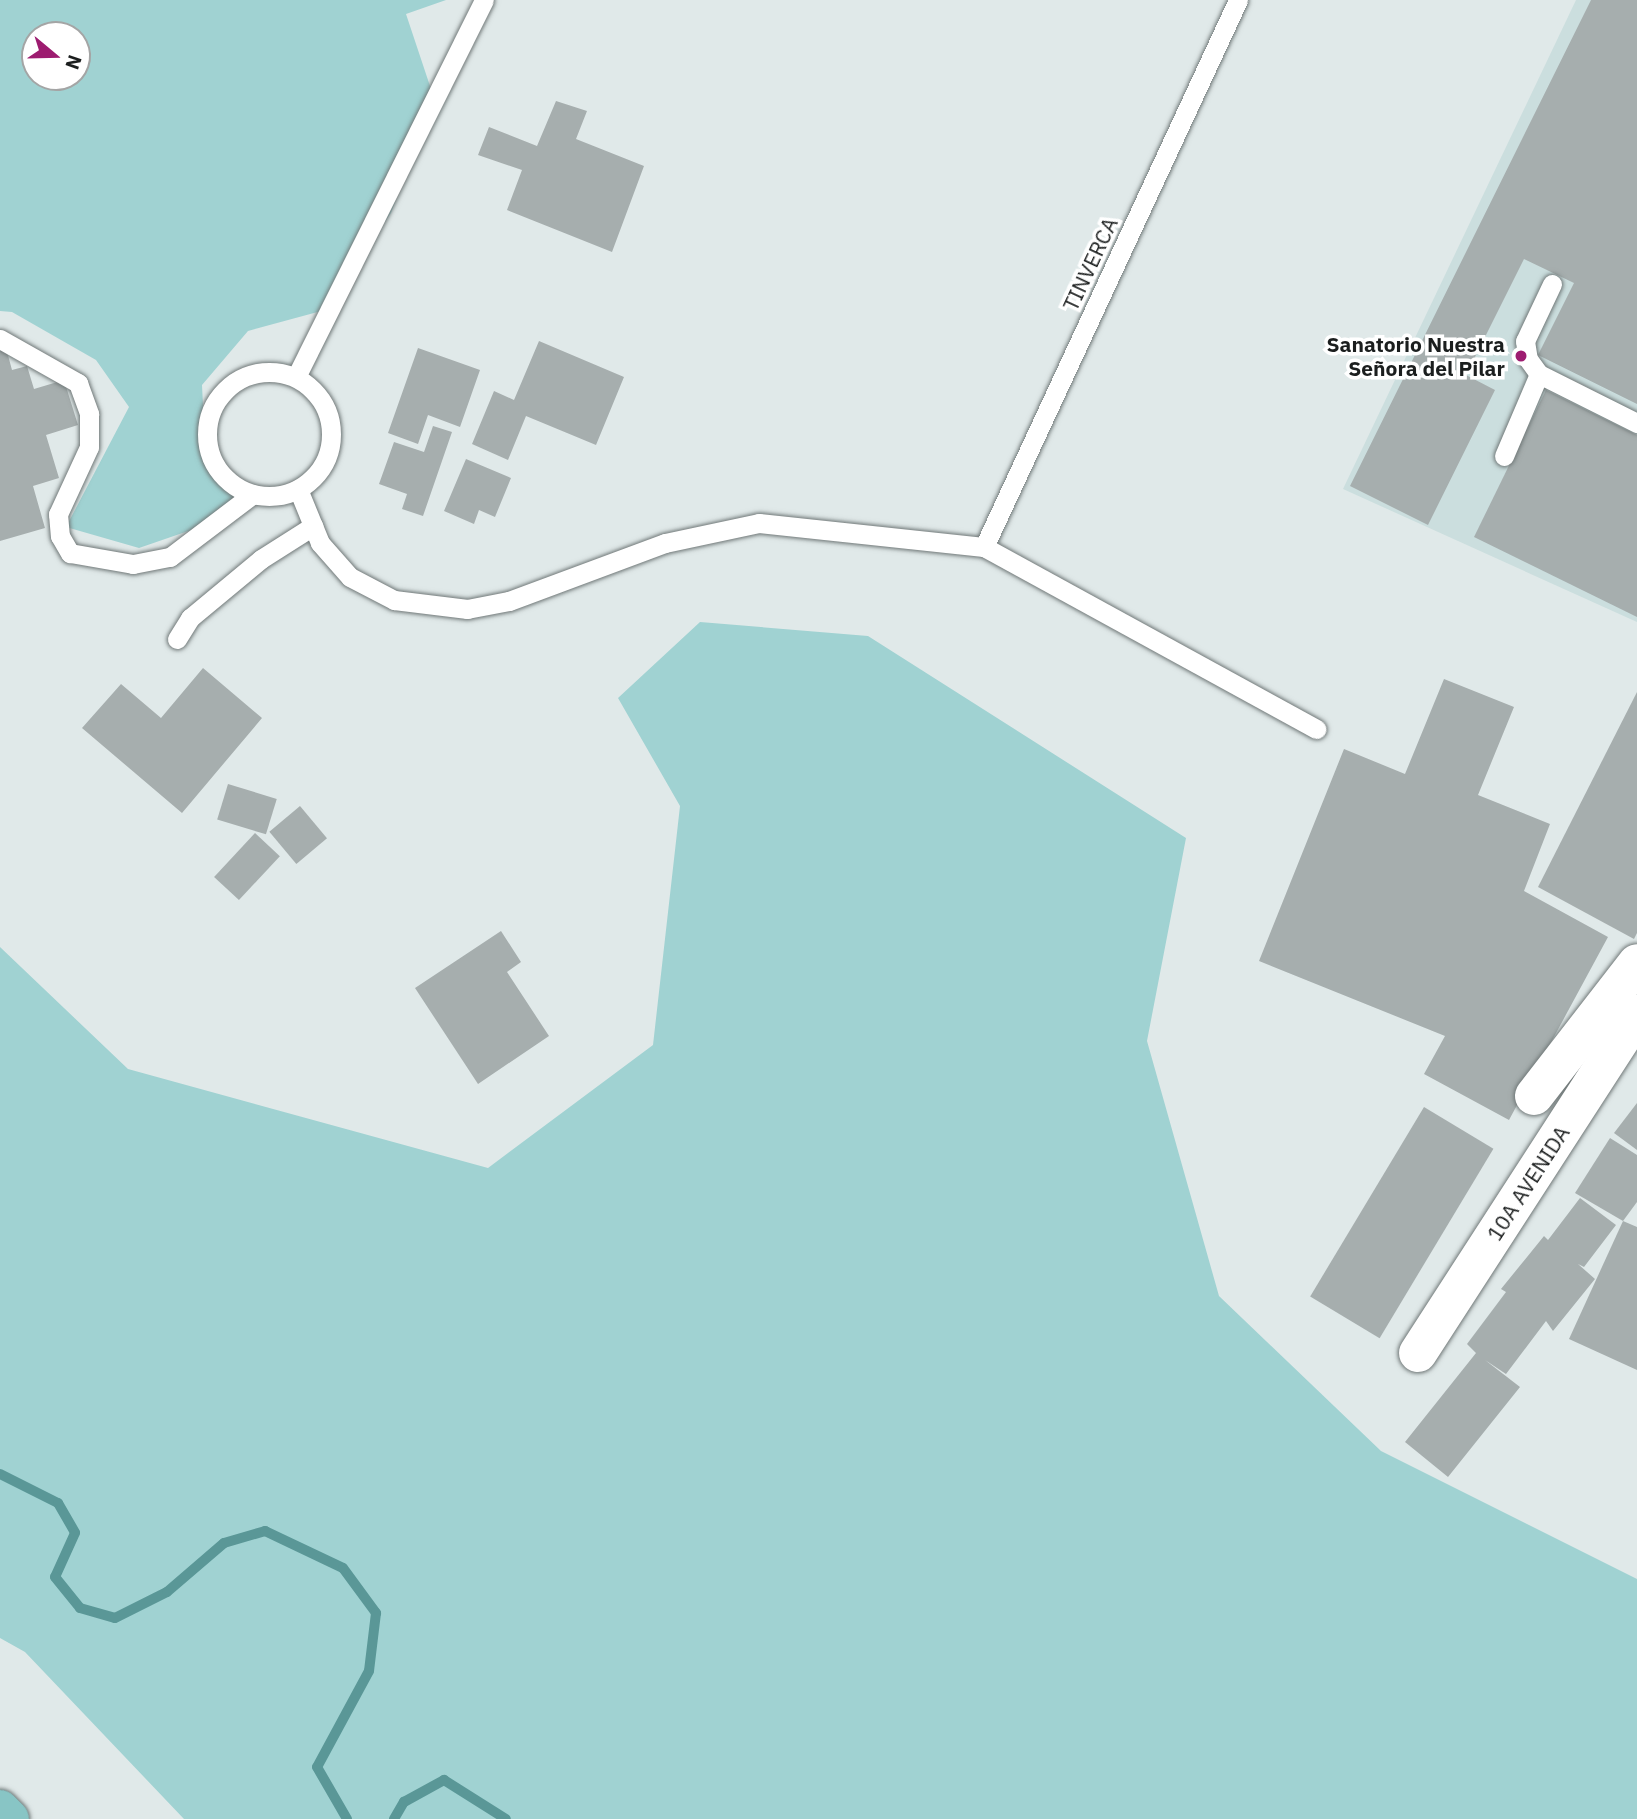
<!DOCTYPE html>
<html>
<head>
<meta charset="utf-8">
<style>
  body { margin:0 }
  #map { position:relative; width:1637px; height:1819px; overflow:hidden; background:#e0e9e9; font-family:"IBM Plex Sans",sans-serif }
  div>[style] { position:absolute }
  .built>* { inset:0; background:#cbdede }
  .green>* { inset:0; background:#a0d2d2 }
  .stream>* { height:10px; margin:-5px; padding:0 5px; transform-origin:5px; border-radius:5px; background:#5a9797 }
  .building>* { inset:0; background:#a6aeae; transform-origin:0 0 }
  .roads { filter:drop-shadow(0 0 2px #707878) drop-shadow(0 0 2px #707878) }
  .service>* { height:19px; margin:-9.5px; padding:0 9.5px; transform-origin:9.5px; border-radius:9.5px; background:#fff }
  .service>.ring { margin:-9.5px; padding:0; box-sizing:content-box; background:none; border:19px solid #fff; border-radius:50% }
  .minor>* { height:38px; margin:-19px; padding:0 19px; transform-origin:19px; border-radius:19px; background:#fff }
  .primary>* { height:38px; margin:-19px; padding:0 19px; transform-origin:19px; border-radius:19px; background:#88c5c5 }
  .dots>* { width:19px; height:19px; translate:-50% -50%; box-sizing:border-box; border:4px solid #fff; border-radius:50% }
  span { translate:-50% -50%; white-space:nowrap; text-align:center; line-height:1.15; -webkit-text-stroke:7px #fff; paint-order:stroke }
  .street-label { font-size:21px; color:#1b1e1e }
  .poi-label { font-size:21px; color:#1b1e1e; font-weight:700 }
  .right { translate:-100% -50%; text-align:right }
  .north { position:absolute; left:21px; top:21px; width:70px; height:70px; box-sizing:border-box; background:#fff; border:2px solid #a4a5a5; border-radius:50%; rotate:109deg; font-size:19px; font-weight:700; line-height:28px; text-align:center; color:#1b1e1e }
  .north::after { content:''; display:block; margin:auto; width:24px; height:32px; background:#9d1c70; clip-path:polygon(50% 0,100% 100%,50% 72%,0 100%) }
</style>
</head>
<body>
<div id="map">
  <div class="built">
    <i style="clip-path:polygon(1576px 0,1637px 0,1637px 622px,1343px 489px)"></i>
  </div>
  <div class="green">
    <i style="clip-path:polygon(evenodd,0 0,446px 0,406px 14px,434px 98px,391px 213px,325px 310px,248px 331px,202px 385px,205px 446px,241px 493px,197px 528px,139px 548px,66px 527px,129px 407px,96px 360px,12px 312px,0 311px,0 0,35px 35px,77px 35px,77px 77px,35px 77px,35px 35px)"></i>
    <i style="clip-path:polygon(700px 622px,868px 636px,1186px 838px,1147px 1041px,1219px 1296px,1381px 1451px,1637px 1579px,1637px 1819px,184px 1819px,25px 1652px,0 1638px,0 947px,128px 1069px,488px 1168px,653px 1045px,680px 806px,618px 698px)"></i>
  </div>
  <div class="stream">
    <i style="left:0;top:1474px;width:65px;rotate:26.6deg"></i>
    <i style="left:58px;top:1503px;width:34px;rotate:60deg"></i>
    <i style="left:75px;top:1533px;width:48px;rotate:114.4deg"></i>
    <i style="left:55px;top:1577px;width:40px;rotate:51deg"></i>
    <i style="left:80px;top:1608px;width:36px;rotate:16deg"></i>
    <i style="left:115px;top:1618px;width:58px;rotate:-26.6deg"></i>
    <i style="left:167px;top:1592px;width:75px;rotate:-40.7deg"></i>
    <i style="left:224px;top:1543px;width:43px;rotate:-16.3deg"></i>
    <i style="left:265px;top:1531px;width:86px;rotate:25.4deg"></i>
    <i style="left:343px;top:1568px;width:56px;rotate:53.7deg"></i>
    <i style="left:376px;top:1613px;width:58px;rotate:96.9deg"></i>
    <i style="left:369px;top:1671px;width:109px;rotate:118.4deg"></i>
    <i style="left:317px;top:1767px;width:60px;rotate:60deg"></i>
    <i style="left:394px;top:1819px;width:20px;rotate:-60deg"></i>
    <i style="left:404px;top:1802px;width:46px;rotate:-28.8deg"></i>
    <i style="left:444px;top:1780px;width:73px;rotate:32.2deg"></i>
  </div>
  <div class="building">
    <i style="clip-path:polygon(1591px 0,1637px 0,1637px 404px,1538px 355px,1574px 283px,1524px 259px,1466px 375px,1495px 390px,1428px 525px,1350px 486px)"></i>
    <i style="clip-path:polygon(556px 101px,587px 111px,576px 139px,644px 166px,612px 252px,507px 210px,522px 170px,478px 155px,489px 127px,537px 146px)"></i>
    <i style="clip-path:polygon(539px 341px,624px 377px,596px 445px,526px 416px,508px 460px,472px 444px,494px 391px,514px 400px)"></i>
    <i style="clip-path:polygon(6px 348px,12px 370px,27px 366px,34px 389px,64px 380px,78px 425px,46px 435px,59px 478px,33px 486px,45px 528px,0 541px,0 350px)"></i>
    <i style="clip-path:polygon(418px 348px,480px 370px,460px 427px,428px 415px,418px 444px,388px 433px)"></i>
    <i style="clip-path:polygon(1546px 390px,1637px 435px,1637px 617px,1474px 537px)"></i>
    <i style="clip-path:polygon(433px 426px,452px 432px,423px 516px,402px 509px,407px 494px,379px 484px,394px 442px,424px 452px)"></i>
    <i style="clip-path:polygon(466px 459px,511px 478px,495px 517px,479px 510px,474px 524px,444px 511px)"></i>
    <i style="clip-path:polygon(203px 668px,262px 718px,182px 813px,82px 728px,121px 684px,161px 718px)"></i>
    <i style="clip-path:polygon(1444px 679px,1514px 707px,1478px 795px,1550px 824px,1524px 891px,1608px 937px,1509px 1120px,1424px 1074px,1445px 1036px,1259px 961px,1344px 749px,1405px 774px)"></i>
    <i style="clip-path:polygon(1637px 692px,1637px 933px,1634px 939px,1538px 887px)"></i>
    <i style="left:228px;top:784px;width:51px;height:37px;rotate:17deg"></i>
    <i style="left:300px;top:806px;width:42px;height:40px;rotate:50deg"></i>
    <i style="left:255px;top:833px;width:34px;height:60px;rotate:43deg"></i>
    <i style="clip-path:polygon(501px 931px,521px 962px,507px 972px,549px 1036px,478px 1084px,415px 988px)"></i>
    <i style="clip-path:polygon(1637px 1103px,1637px 1150px,1614px 1133px)"></i>
    <i style="left:1424px;top:1107px;width:81px;height:221px;rotate:31deg"></i>
    <i style="clip-path:polygon(1610px 1138px,1637px 1155px,1637px 1202px,1623px 1221px,1575px 1193px)"></i>
    <i style="clip-path:polygon(1580px 1198px,1616px 1225px,1584px 1267px,1578px 1264px,1595px 1279px,1553px 1331px,1546px 1321px,1506px 1374px,1485px 1360px,1520px 1387px,1448px 1477px,1405px 1442px,1476px 1353px,1467px 1344px,1506px 1292px,1501px 1289px,1544px 1236px,1548px 1240px)"></i>
    <i style="clip-path:polygon(1623px 1221px,1637px 1227px,1637px 1370px,1569px 1339px)"></i>
  </div>
  <div class="roads">
    <div class="service">
      <i style="left:1552px;top:284px;width:63px;rotate:115.3deg"></i>
      <i style="left:1525px;top:341px;width:18px;rotate:81deg"></i>
      <i style="left:1528px;top:359px;width:19px;rotate:54deg"></i>
      <i style="left:1539px;top:374px;width:110px;rotate:26.6deg"></i>
      <i style="left:0;top:339px;width:90px;rotate:29.4deg"></i>
      <i style="left:78px;top:383px;width:33px;rotate:70deg"></i>
      <i style="left:89px;top:414px;width:33px;rotate:90deg"></i>
      <i style="left:89px;top:447px;width:74px;rotate:114.8deg"></i>
      <i style="left:58px;top:514px;width:22px;rotate:85deg"></i>
      <i style="left:60px;top:536px;width:20px;rotate:60deg"></i>
      <i style="left:70px;top:553px;width:64px;rotate:9.9deg"></i>
      <i style="left:133px;top:564px;width:38px;rotate:-11deg"></i>
      <i style="left:170px;top:557px;width:104px;rotate:-37.2deg"></i>
      <i class="ring" style="left:207px;top:372px;width:105px;height:105px"></i>
      <i style="left:296px;top:377px;width:421px;rotate:-63.5deg"></i>
      <i style="left:1504px;top:456px;width:89px;rotate:-66.9deg"></i>
      <i style="left:298px;top:489px;width:58px;rotate:67.8deg"></i>
      <i style="left:320px;top:543px;width:45px;rotate:48.6deg"></i>
      <i style="left:350px;top:577px;width:50px;rotate:27.6deg"></i>
      <i style="left:394px;top:600px;width:74px;rotate:7deg"></i>
      <i style="left:467px;top:609px;width:43px;rotate:-10.8deg"></i>
      <i style="left:509px;top:601px;width:166px;rotate:-20.4deg"></i>
      <i style="left:665px;top:543px;width:96px;rotate:-12deg"></i>
      <i style="left:759px;top:523px;width:226px;rotate:6.1deg"></i>
      <i style="left:984px;top:547px;width:379px;rotate:28.7deg"></i>
      <i style="left:984px;top:547px;width:603px;rotate:-65.09deg"></i>
      <i style="left:177px;top:639px;width:25px;rotate:-58deg"></i>
      <i style="left:190px;top:618px;width:92px;rotate:-39.7deg"></i>
      <i style="left:261px;top:559px;width:62px;rotate:-32.4deg"></i>
    </div>
    <div class="minor">
      <i style="left:1534px;top:1096px;width:168px;rotate:-52.2deg"></i>
      <i style="left:1418px;top:1353px;width:404px;rotate:-57.1deg"></i>
    </div>
    <div class="primary">
      <i style="left:0;top:1809px;width:14px;rotate:45deg"></i>
    </div>
  </div>
  <div class="dots">
    <i style="left:1521px;top:356px;background:#9d1c70"></i>
  </div>
  <div class="street-label">
    <span style="left:1090px;top:264px;rotate:-65deg">TINVERCA</span>
    <span style="left:1528px;top:1183px;rotate:-57deg">10A AVENIDA</span>
  </div>
  <div class="poi-label">
    <span class="right" style="left:1505px;top:356px">Sanatorio Nuestra<br>Señora del Pilar</span>
  </div>
  <div class="north">N</div>
</div>
</body>
</html>
